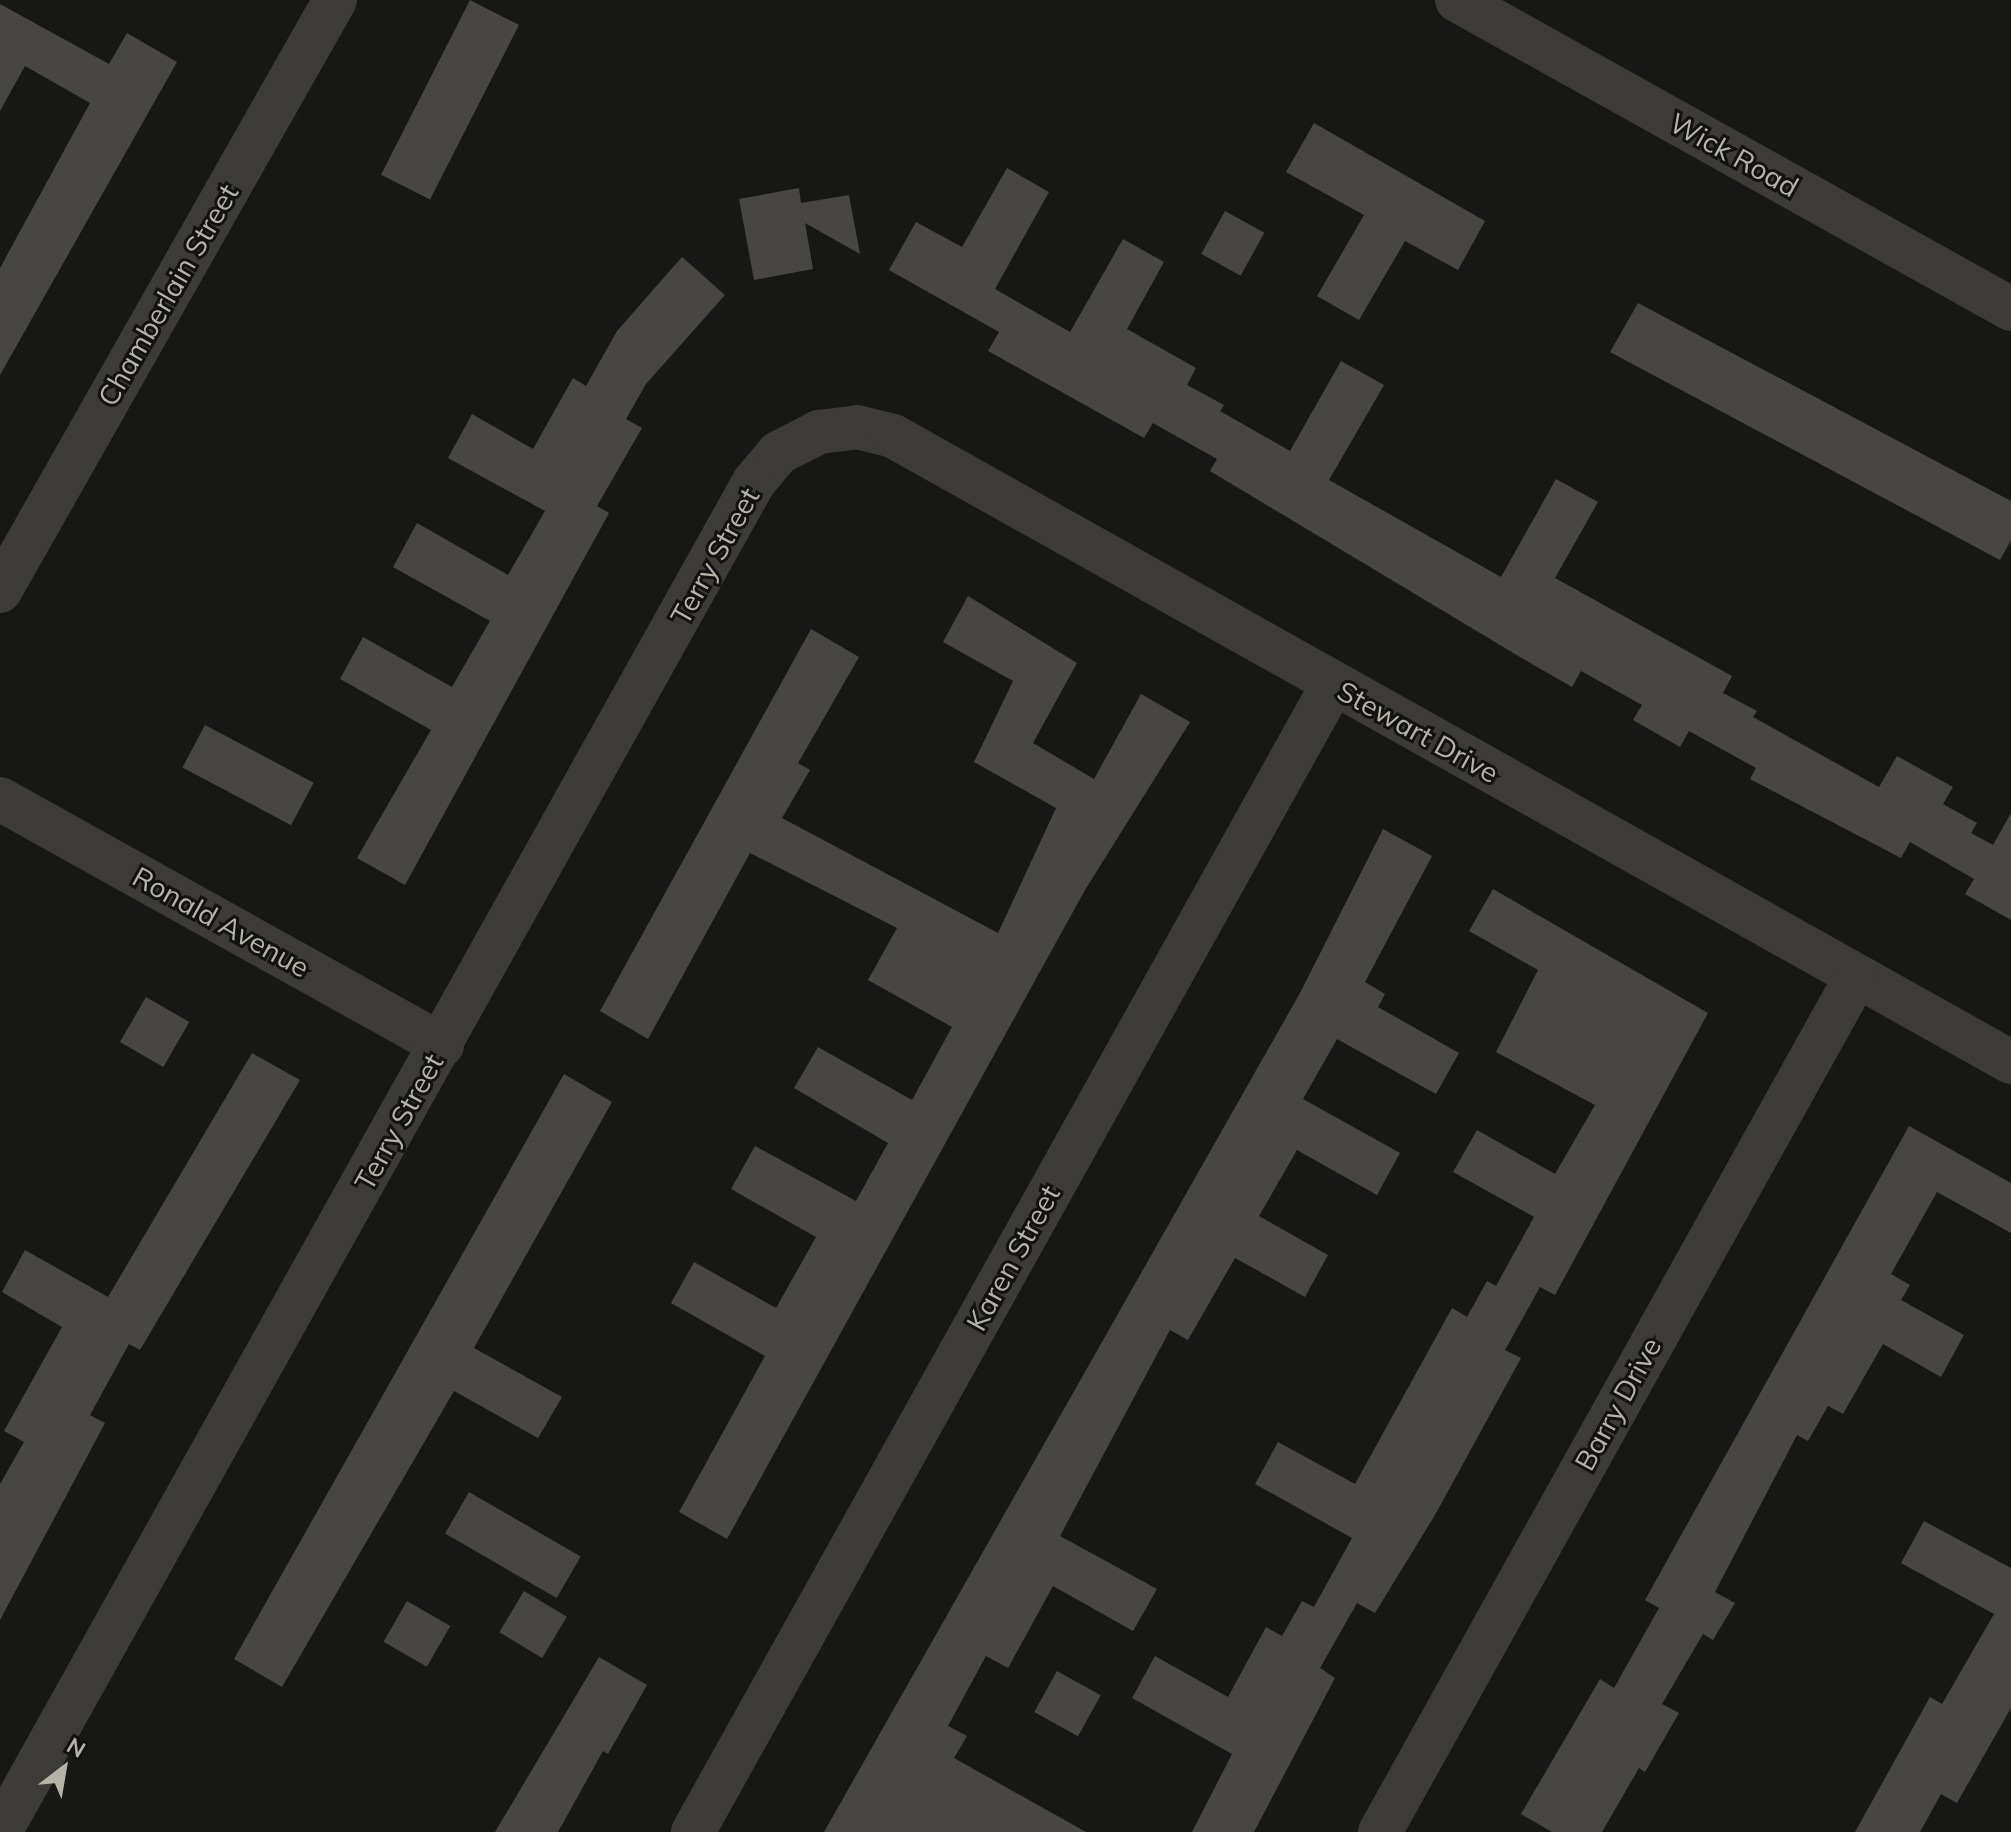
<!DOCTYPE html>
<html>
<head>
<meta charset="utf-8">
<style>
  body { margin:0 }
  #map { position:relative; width:2011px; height:1832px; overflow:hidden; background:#171716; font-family:Mulish,sans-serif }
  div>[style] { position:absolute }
  .building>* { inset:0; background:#474643; transform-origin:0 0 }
  .minor>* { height:44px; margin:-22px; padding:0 22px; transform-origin:22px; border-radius:22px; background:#3c3b37 }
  span { translate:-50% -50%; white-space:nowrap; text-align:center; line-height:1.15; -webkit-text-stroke:6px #121211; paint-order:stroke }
  .street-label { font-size:28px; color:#b6b3a9 }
  .north { position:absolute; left:24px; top:1728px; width:80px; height:80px; -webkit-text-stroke:6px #121211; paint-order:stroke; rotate:31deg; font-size:22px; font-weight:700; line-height:32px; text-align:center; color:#b6b3a9 }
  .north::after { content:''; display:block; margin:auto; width:28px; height:36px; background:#b6b3a9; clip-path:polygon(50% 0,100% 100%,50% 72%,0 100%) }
</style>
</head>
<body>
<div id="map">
  <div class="building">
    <i style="left:470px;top:0;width:55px;height:196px;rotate:27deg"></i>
    <i style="clip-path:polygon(0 4px,109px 64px,127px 33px,177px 62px,0 375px,0 268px,90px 103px,25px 66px,0 111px)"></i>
    <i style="clip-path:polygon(1314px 123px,1485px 221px,1458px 270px,1405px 241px,1359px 320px,1317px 296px,1364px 215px,1286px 172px)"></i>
    <i style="clip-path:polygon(1007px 168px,1049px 192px,995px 289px,1070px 332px,1123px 239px,1164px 262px,1127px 329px,1196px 368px,1187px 385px,1224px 405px,1220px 411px,1290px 451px,1341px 361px,1384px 385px,1329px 480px,1501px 577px,1556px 479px,1598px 502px,1555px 578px,1732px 676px,1723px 693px,1757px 711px,1753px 717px,1879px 787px,1897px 756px,1953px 787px,1943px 804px,1977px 823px,1971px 833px,1993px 845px,2011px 813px,2011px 920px,1965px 894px,1974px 879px,1910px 842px,1901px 858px,1750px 779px,1756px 768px,1689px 731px,1680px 747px,1633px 720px,1642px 705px,1581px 671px,1572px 687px,1525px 660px,1210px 471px,1217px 459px,1153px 423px,1144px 438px,988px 351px,999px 332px,889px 270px,916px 222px,962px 247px)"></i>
    <i style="clip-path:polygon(799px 188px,801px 203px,849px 195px,860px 254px,805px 223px,813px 269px,754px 280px,739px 199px)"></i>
    <i style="left:1225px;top:211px;width:45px;height:49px;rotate:29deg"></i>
    <i style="clip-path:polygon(682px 257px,725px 295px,646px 384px,626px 419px,642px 428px,597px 506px,609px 513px,405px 885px,357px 858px,431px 730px,340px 679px,363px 637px,452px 687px,490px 621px,393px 567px,417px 523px,508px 575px,545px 511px,448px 458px,472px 414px,533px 449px,573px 378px,586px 386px,617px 331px)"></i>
    <i style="clip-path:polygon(1638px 303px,2011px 501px,2011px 540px,2000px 560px,1610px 352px)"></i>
    <i style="clip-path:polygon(968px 596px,1077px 663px,1033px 743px,1094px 779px,1141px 694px,1190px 722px,1085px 890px,727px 1539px,679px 1512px,765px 1356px,671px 1303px,694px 1262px,776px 1308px,816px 1237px,731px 1189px,755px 1146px,856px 1201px,888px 1143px,794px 1088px,818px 1047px,912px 1100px,952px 1027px,868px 980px,897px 928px,750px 853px,648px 1039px,600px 1011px,811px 629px,859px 657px,798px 763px,810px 770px,782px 818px,998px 933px,1056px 808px,974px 762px,1013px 681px,943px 642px)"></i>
    <i style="left:205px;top:725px;width:123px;height:48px;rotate:28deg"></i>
    <i style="clip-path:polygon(1383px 829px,1432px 856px,1365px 982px,1385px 994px,1378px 1007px,1459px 1053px,1436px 1094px,1337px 1039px,1303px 1099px,1400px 1153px,1377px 1195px,1297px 1150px,1259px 1216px,1328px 1255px,1305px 1297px,1235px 1258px,1188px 1340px,1170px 1330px,1060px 1536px,1157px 1589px,1133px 1631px,1053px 1586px,1008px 1668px,986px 1656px,948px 1726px,967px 1736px,954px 1758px,1086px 1832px,824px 1832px,1300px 993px)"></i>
    <i style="clip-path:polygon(1493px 889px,1708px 1013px,1555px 1295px,1540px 1287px,1505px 1350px,1521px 1358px,1435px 1515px,1375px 1613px,1357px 1603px,1320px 1668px,1335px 1678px,1254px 1832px,1192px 1832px,1232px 1754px,1132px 1698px,1155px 1656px,1228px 1697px,1266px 1627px,1282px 1636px,1302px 1601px,1314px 1607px,1352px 1538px,1255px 1484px,1278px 1442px,1355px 1484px,1452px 1308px,1467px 1317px,1487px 1281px,1496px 1286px,1534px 1217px,1453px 1172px,1477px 1130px,1555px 1174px,1595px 1105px,1496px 1052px,1538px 970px,1469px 931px)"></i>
    <i style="left:146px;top:997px;width:50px;height:52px;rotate:30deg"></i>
    <i style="clip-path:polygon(252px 1053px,300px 1080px,140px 1350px,129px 1344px,90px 1415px,105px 1423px,0 1620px,0 1484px,24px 1442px,4px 1431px,62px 1327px,2px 1292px,25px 1250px,108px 1297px)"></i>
    <i style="clip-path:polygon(564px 1074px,612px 1102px,474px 1348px,562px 1397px,538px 1438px,454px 1391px,282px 1687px,234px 1659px)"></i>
    <i style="clip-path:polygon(1909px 1126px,2011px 1183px,2011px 1233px,1937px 1192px,1891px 1274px,1910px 1285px,1901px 1300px,1964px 1335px,1941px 1377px,1883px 1344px,1843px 1414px,1828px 1406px,1808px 1441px,1797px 1435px,1715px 1592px,1735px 1603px,1713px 1640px,1703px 1634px,1662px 1704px,1679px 1713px,1645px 1772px,1639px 1768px,1602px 1832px,1552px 1832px,1521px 1814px,1600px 1679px,1614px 1688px,1659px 1608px,1645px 1600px)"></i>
    <i style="left:469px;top:1492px;width:129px;height:48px;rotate:30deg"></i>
    <i style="clip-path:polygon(1924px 1521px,2011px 1568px,2011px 1708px,1957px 1803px,1941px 1794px,1920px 1832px,1855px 1832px,1930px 1697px,1942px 1704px,1994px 1614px,1901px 1563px)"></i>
    <i style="left:524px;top:1591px;width:50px;height:48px;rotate:31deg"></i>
    <i style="left:407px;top:1601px;width:50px;height:47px;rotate:30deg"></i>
    <i style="clip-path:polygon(599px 1657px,647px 1685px,608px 1754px,603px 1751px,558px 1832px,495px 1832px)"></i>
    <i style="left:1057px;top:1671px;width:50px;height:47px;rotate:29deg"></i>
  </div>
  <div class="minor">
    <i style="left:1457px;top:0;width:634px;rotate:29.15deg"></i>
    <i style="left:0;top:591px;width:679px;rotate:-60.45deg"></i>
    <i style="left:0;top:799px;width:506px;rotate:29.1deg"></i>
    <i style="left:0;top:1832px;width:1546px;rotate:-60.82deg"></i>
    <i style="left:754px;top:482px;width:38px;rotate:-50deg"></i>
    <i style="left:778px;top:453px;width:46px;rotate:-27.1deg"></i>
    <i style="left:819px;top:432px;width:38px;rotate:-7deg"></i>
    <i style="left:857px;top:427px;width:37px;rotate:14deg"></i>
    <i style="left:893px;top:436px;width:1281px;rotate:29.25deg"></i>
    <i style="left:693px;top:1832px;width:1314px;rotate:-60.86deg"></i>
    <i style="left:1380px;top:1832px;width:979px;rotate:-60.89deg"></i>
  </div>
  <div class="street-label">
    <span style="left:1734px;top:155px;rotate:29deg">Wick Road</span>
    <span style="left:168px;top:295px;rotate:-60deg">Chamberlain Street</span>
    <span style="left:715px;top:556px;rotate:-61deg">Terry Street</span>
    <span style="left:1418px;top:732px;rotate:29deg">Stewart Drive</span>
    <span style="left:221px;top:922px;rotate:29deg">Ronald Avenue</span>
    <span style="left:399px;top:1122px;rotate:-61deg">Terry Street</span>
    <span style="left:1013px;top:1258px;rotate:-61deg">Karen Street</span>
    <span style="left:1618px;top:1404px;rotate:-61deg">Barry Drive</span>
  </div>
  <div class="north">N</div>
</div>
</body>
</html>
